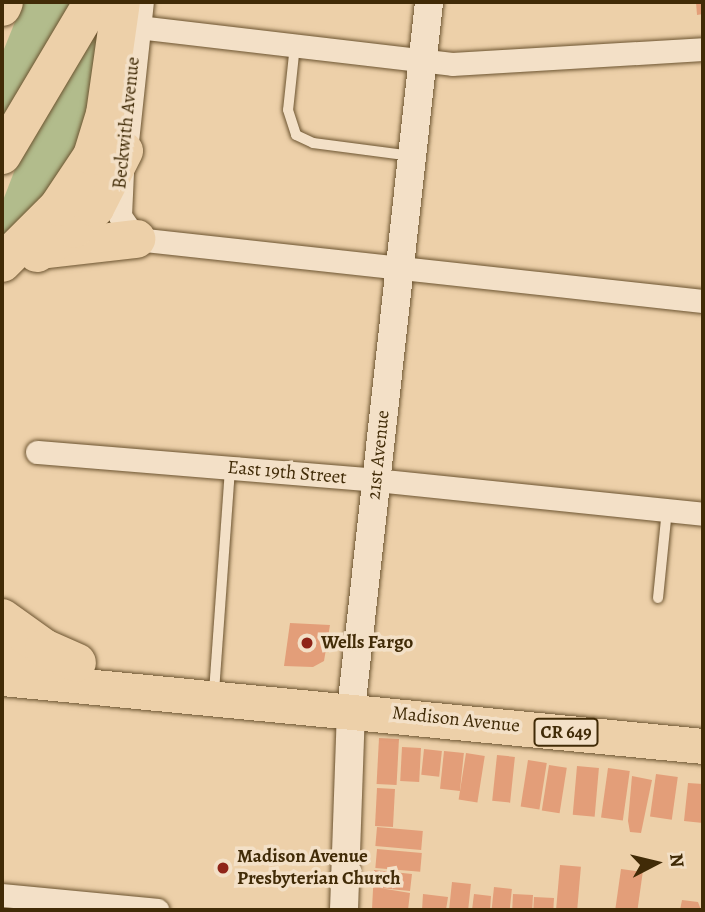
<!DOCTYPE html>
<html>
<head>
<meta charset="utf-8">
<style>
  body { margin:0 }
  #map { position:relative; width:705px; height:912px; overflow:hidden; background:#edd0a9; font-family:Alegreya,serif }
  div>[style] { position:absolute }
  .green>* { inset:0; background:#b2bc8c }
  .building>* { inset:0; background:#e39e79; transform-origin:0 0 }
  .roads { filter:drop-shadow(0 0 2px #6c5430) drop-shadow(0 0 2px #6c5430) }
  .service>* { height:10px; margin:-5px; padding:0 5px; transform-origin:5px; border-radius:5px; background:#f3e0c7 }
  .minor>* { height:23px; margin:-11.5px; padding:0 11.5px; transform-origin:11.5px; border-radius:11.5px; background:#f3e0c7 }
  .tertiary>* { height:28px; margin:-14px; padding:0 14px; transform-origin:14px; border-radius:14px; background:#f3e0c7 }
  .primary>* { height:35px; margin:-17.5px; padding:0 17.5px; transform-origin:17.5px; border-radius:17.5px; background:#edd0a9 }
  .motorway>* { height:38px; margin:-19px; padding:0 19px; transform-origin:19px; border-radius:19px; background:#edd0a9 }
  .dots>* { width:19px; height:19px; translate:-50% -50%; box-sizing:border-box; border:4px solid #f3e0c7; border-radius:50% }
  span { translate:-50% -50%; white-space:nowrap; text-align:center; line-height:1.15; -webkit-text-stroke:7px #f3e0c7; paint-order:stroke }
  .shield-label span { padding:2px 5px; background:#f3e0c7; border:2px solid; border-radius:5px; -webkit-text-stroke-width:0 }
  .shield-label { font-size:18px; color:#412b07; font-weight:700 }
  .street-label { font-size:19px; color:#412b07 }
  .poi-label { font-size:19px; color:#412b07; font-weight:700 }
  .left { translate:0 -50%; text-align:left }
  .frame { position:absolute; inset:0; border:4px solid #412b07; pointer-events:none }
  .north { position:absolute; left:621px; top:828px; width:70px; height:70px; -webkit-text-stroke:5px #f3e0c7; paint-order:stroke; rotate:83deg; font-size:19px; font-weight:700; line-height:28px; text-align:center; color:#412b07 }
  .north::after { content:''; display:block; margin:auto; width:24px; height:32px; background:#412b07; clip-path:polygon(50% 0,100% 100%,50% 72%,0 100%) }
</style>
</head>
<body>
<div id="map">
  <div class="green">
    <i style="clip-path:polygon(23px 2px,80px 2px,2px 135px,2px 54px)"></i>
    <i style="clip-path:polygon(108px 2px,90px 148px,2px 238px,2px 203px,19px 159px)"></i>
  </div>
  <div class="building">
    <i style="clip-path:polygon(696px 2px,703px 2px,703px 14px,697px 15px)"></i>
    <i style="clip-path:polygon(290px 623px,330px 625px,324px 661px,313px 667px,284px 666px)"></i>
    <i style="left:379px;top:738px;width:20px;height:46px;rotate:3deg"></i>
    <i style="left:402px;top:747px;width:19px;height:34px;rotate:3deg"></i>
    <i style="left:424px;top:749px;width:18px;height:26px;rotate:6deg"></i>
    <i style="left:444px;top:751px;width:20px;height:38px;rotate:6deg"></i>
    <i style="left:466px;top:753px;width:19px;height:47px;rotate:9deg"></i>
    <i style="left:497px;top:755px;width:18px;height:46px;rotate:6deg"></i>
    <i style="left:528px;top:760px;width:19px;height:47px;rotate:9deg"></i>
    <i style="left:549px;top:765px;width:18px;height:46px;rotate:9deg"></i>
    <i style="left:577px;top:766px;width:22px;height:49px;rotate:5deg"></i>
    <i style="left:608px;top:768px;width:22px;height:50px;rotate:8deg"></i>
    <i style="left:656px;top:774px;width:22px;height:43px;rotate:8deg"></i>
    <i style="clip-path:polygon(632px 776px,652px 780px,641px 833px,630px 832px,628px 821px)"></i>
    <i style="clip-path:polygon(688px 783px,703px 784px,703px 823px,684px 821px)"></i>
    <i style="left:377px;top:788px;width:18px;height:38px;rotate:3deg"></i>
    <i style="left:377px;top:827px;width:46px;height:19px;rotate:5deg"></i>
    <i style="left:377px;top:849px;width:45px;height:19px;rotate:5deg"></i>
    <i style="left:560px;top:865px;width:21px;height:45px;rotate:5deg"></i>
    <i style="left:621px;top:869px;width:22px;height:41px;rotate:8deg"></i>
    <i style="clip-path:polygon(374px 870px,412px 874px,410px 891px,380px 888px,410px 893px,408px 910px,372px 909px)"></i>
    <i style="left:452px;top:882px;width:19px;height:28px;rotate:6deg"></i>
    <i style="left:494px;top:887px;width:18px;height:23px;rotate:6deg"></i>
    <i style="clip-path:polygon(423px 894px,448px 897px,446px 910px,422px 910px)"></i>
    <i style="clip-path:polygon(474px 894px,491px 896px,490px 910px,472px 910px)"></i>
    <i style="left:513px;top:894px;width:20px;height:16px;rotate:3deg"></i>
    <i style="left:534px;top:897px;width:20px;height:13px;rotate:3deg"></i>
    <i style="clip-path:polygon(682px 900px,698px 902px,701px 910px,680px 910px)"></i>
  </div>
  <div class="roads">
    <div class="service">
      <i style="left:295px;top:45px;width:65px;rotate:96.1deg"></i>
      <i style="left:288px;top:110px;width:26px;rotate:72deg"></i>
      <i style="left:296px;top:135px;width:19px;rotate:25deg"></i>
      <i style="left:313px;top:143px;width:100px;rotate:7.5deg"></i>
      <i style="left:658px;top:598px;width:88px;rotate:-84.2deg"></i>
      <i style="left:214px;top:692px;width:225px;rotate:-85.9deg"></i>
    </div>
    <div class="minor">
      <i style="left:138px;top:27px;width:316px;rotate:6.7deg"></i>
      <i style="left:452px;top:64px;width:251px;rotate:-3.4deg"></i>
      <i style="left:122px;top:172px;width:44px;rotate:92.6deg"></i>
      <i style="left:120px;top:216px;width:28px;rotate:55deg"></i>
      <i style="left:136px;top:239px;width:570px;rotate:6.24deg"></i>
      <i style="left:37px;top:452px;width:340px;rotate:4.7deg"></i>
      <i style="left:376px;top:480px;width:329px;rotate:5.9deg"></i>
      <i style="left:2px;top:895px;width:156px;rotate:5.5deg"></i>
    </div>
    <div class="tertiary">
      <i style="left:124px;top:151px;width:150px;rotate:-83.9deg"></i>
      <i style="left:344px;top:910px;width:200px;rotate:-88deg"></i>
      <i style="left:351px;top:710px;width:712px;rotate:-83.71deg"></i>
    </div>
    <div class="primary">
      <i style="left:2px;top:651px;width:65px;rotate:8.9deg"></i>
      <i style="left:2px;top:678px;width:704px;rotate:5.54deg"></i>
    </div>
    <div class="motorway">
      <i style="left:2px;top:7px;width:5px;rotate:-68deg"></i>
      <i style="left:2px;top:155px;width:178px;rotate:-59.3deg"></i>
      <i style="left:49px;top:249px;width:88px;rotate:-6.6deg"></i>
      <i style="left:37px;top:253px;width:44px;rotate:-33deg"></i>
      <i style="left:74px;top:229px;width:30px;rotate:-45deg"></i>
      <i style="left:95px;top:208px;width:64px;rotate:-63deg"></i>
      <i style="left:2px;top:263px;width:79px;rotate:-45deg"></i>
      <i style="left:58px;top:207px;width:61px;rotate:-56.3deg"></i>
      <i style="left:92px;top:156px;width:44px;rotate:-72.8deg"></i>
      <i style="left:105px;top:114px;width:113px;rotate:-81.9deg"></i>
      <i style="left:2px;top:618px;width:52px;rotate:35.5deg"></i>
      <i style="left:44px;top:648px;width:36px;rotate:24deg"></i>
    </div>
  </div>
  <div class="dots">
    <i style="left:307px;top:643px;background:#8f2418"></i>
    <i style="left:223px;top:868px;background:#8f2418"></i>
  </div>
  <div class="shield-label">
    <span style="left:566px;top:732px">CR 649</span>
  </div>
  <div class="street-label">
    <span style="left:127px;top:123px;rotate:-84deg">Beckwith Avenue</span>
    <span style="left:379px;top:455px;rotate:-84deg">21st Avenue</span>
    <span style="left:287px;top:473px;rotate:5deg">East 19th Street</span>
    <span style="left:456px;top:720px;rotate:6deg">Madison Avenue</span>
  </div>
  <div class="poi-label">
    <span class="left" style="left:321px;top:643px">Wells Fargo</span>
    <span class="left" style="left:237px;top:868px">Madison Avenue<br>Presbyterian Church</span>
  </div>
  <div class="frame"></div>
  <div class="north">N</div>
</div>
</body>
</html>
